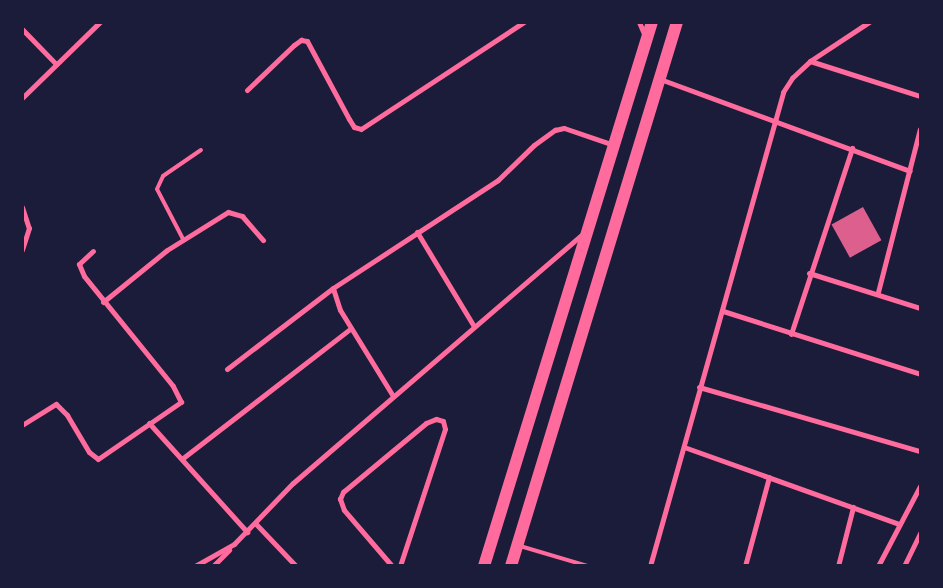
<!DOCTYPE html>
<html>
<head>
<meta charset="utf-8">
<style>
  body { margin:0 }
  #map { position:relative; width:943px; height:588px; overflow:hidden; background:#1b1b3a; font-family:"Fira Sans",sans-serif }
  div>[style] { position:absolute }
  .building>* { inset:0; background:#dd5f8e; transform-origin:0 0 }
  .service>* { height:4px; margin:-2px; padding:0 2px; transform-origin:2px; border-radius:2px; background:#ff6b9d }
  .minor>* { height:5px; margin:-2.5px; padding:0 2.5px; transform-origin:2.5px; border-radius:2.5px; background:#ff6b9d }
  .trunk>* { height:12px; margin:-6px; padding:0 6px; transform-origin:6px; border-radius:6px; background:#ff6b9d }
  span { translate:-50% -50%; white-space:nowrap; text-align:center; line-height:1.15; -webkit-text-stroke:4px #1b1b3a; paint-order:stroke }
  .frame { position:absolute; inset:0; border:24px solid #1b1b3a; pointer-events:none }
</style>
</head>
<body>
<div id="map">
  <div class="building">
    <i style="left:863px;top:207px;width:38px;height:36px;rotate:61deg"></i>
  </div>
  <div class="service">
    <i style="left:183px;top:239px;width:56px;rotate:-117.5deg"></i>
    <i style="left:157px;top:189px;width:14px;rotate:-65deg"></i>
    <i style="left:163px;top:176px;width:46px;rotate:-34.4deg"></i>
    <i style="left:520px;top:546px;width:71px;rotate:16.4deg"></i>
  </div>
  <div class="minor">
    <i style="left:639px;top:22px;width:15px;rotate:67deg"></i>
    <i style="left:22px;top:29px;width:49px;rotate:45.8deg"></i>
    <i style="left:810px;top:61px;width:115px;rotate:17.7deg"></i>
    <i style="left:660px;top:79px;width:266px;rotate:20.2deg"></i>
    <i style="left:247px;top:90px;width:65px;rotate:-43.8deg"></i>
    <i style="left:294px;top:45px;width:9px;rotate:-36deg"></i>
    <i style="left:301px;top:40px;width:6px;rotate:9deg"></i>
    <i style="left:307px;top:41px;width:89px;rotate:61.7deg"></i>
    <i style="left:349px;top:119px;width:9px;rotate:58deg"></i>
    <i style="left:354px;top:127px;width:7px;rotate:16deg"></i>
    <i style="left:361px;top:129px;width:195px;rotate:-33.3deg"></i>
    <i style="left:22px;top:98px;width:109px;rotate:-44.3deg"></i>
    <i style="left:22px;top:207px;width:22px;rotate:72deg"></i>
    <i style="left:29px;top:228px;width:23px;rotate:108deg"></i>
    <i style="left:417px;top:232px;width:109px;rotate:58.9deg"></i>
    <i style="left:809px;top:273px;width:116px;rotate:17.5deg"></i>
    <i style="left:878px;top:292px;width:168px;rotate:-75.6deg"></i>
    <i style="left:103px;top:302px;width:82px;rotate:-39.1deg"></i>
    <i style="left:167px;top:250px;width:72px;rotate:-31.9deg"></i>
    <i style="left:228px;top:212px;width:15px;rotate:16deg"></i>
    <i style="left:242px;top:216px;width:32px;rotate:49deg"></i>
    <i style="left:723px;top:311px;width:207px;rotate:17.7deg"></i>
    <i style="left:791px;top:334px;width:196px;rotate:-71.8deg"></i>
    <i style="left:227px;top:369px;width:133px;rotate:-37.4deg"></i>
    <i style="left:699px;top:387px;width:230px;rotate:16.2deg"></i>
    <i style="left:393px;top:396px;width:101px;rotate:-121.6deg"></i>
    <i style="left:340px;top:310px;width:23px;rotate:-108deg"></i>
    <i style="left:333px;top:288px;width:197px;rotate:-33.2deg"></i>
    <i style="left:498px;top:180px;width:50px;rotate:-44.2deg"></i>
    <i style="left:534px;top:145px;width:26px;rotate:-36deg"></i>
    <i style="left:555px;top:130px;width:9px;rotate:-13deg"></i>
    <i style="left:564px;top:128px;width:53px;rotate:18.8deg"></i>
    <i style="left:149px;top:423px;width:147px;rotate:48deg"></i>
    <i style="left:22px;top:425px;width:40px;rotate:-32deg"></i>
    <i style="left:56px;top:404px;width:16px;rotate:45deg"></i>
    <i style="left:67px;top:415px;width:43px;rotate:59.3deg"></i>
    <i style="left:89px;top:452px;width:11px;rotate:38deg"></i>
    <i style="left:98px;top:459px;width:101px;rotate:-34.5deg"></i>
    <i style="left:181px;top:402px;width:18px;rotate:-117deg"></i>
    <i style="left:173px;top:386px;width:141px;rotate:-129deg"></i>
    <i style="left:84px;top:276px;width:13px;rotate:-113deg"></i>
    <i style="left:79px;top:264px;width:19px;rotate:-43deg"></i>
    <i style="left:684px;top:447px;width:228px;rotate:19.7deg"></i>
    <i style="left:183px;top:458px;width:212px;rotate:-37.7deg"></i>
    <i style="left:255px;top:523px;width:59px;rotate:46.4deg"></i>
    <i style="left:195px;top:566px;width:45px;rotate:-29.4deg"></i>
    <i style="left:234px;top:544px;width:85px;rotate:-46deg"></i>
    <i style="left:293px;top:483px;width:384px;rotate:-40.7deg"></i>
    <i style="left:213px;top:566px;width:23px;rotate:-45deg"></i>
    <i style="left:392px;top:566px;width:74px;rotate:-130.6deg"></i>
    <i style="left:344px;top:510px;width:12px;rotate:-110deg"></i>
    <i style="left:340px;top:499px;width:8px;rotate:-67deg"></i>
    <i style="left:343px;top:492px;width:108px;rotate:-39.7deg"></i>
    <i style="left:426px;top:423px;width:11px;rotate:-22deg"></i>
    <i style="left:436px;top:419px;width:7px;rotate:16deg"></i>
    <i style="left:443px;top:421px;width:8px;rotate:76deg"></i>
    <i style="left:445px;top:429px;width:144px;rotate:108.2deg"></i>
    <i style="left:650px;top:566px;width:492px;rotate:-74.3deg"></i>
    <i style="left:783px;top:92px;width:17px;rotate:-57deg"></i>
    <i style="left:792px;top:78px;width:25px;rotate:-43deg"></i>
    <i style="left:810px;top:61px;width:71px;rotate:-33.5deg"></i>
    <i style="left:745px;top:566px;width:92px;rotate:-74.9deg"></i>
    <i style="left:838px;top:566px;width:61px;rotate:-75.7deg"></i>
    <i style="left:878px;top:566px;width:90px;rotate:-62.3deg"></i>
    <i style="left:904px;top:566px;width:37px;rotate:-64deg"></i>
  </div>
  <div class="trunk">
    <i style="left:484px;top:566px;width:569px;rotate:-72.84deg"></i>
    <i style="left:511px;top:566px;width:569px;rotate:-73.03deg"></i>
  </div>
  <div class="frame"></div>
</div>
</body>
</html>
